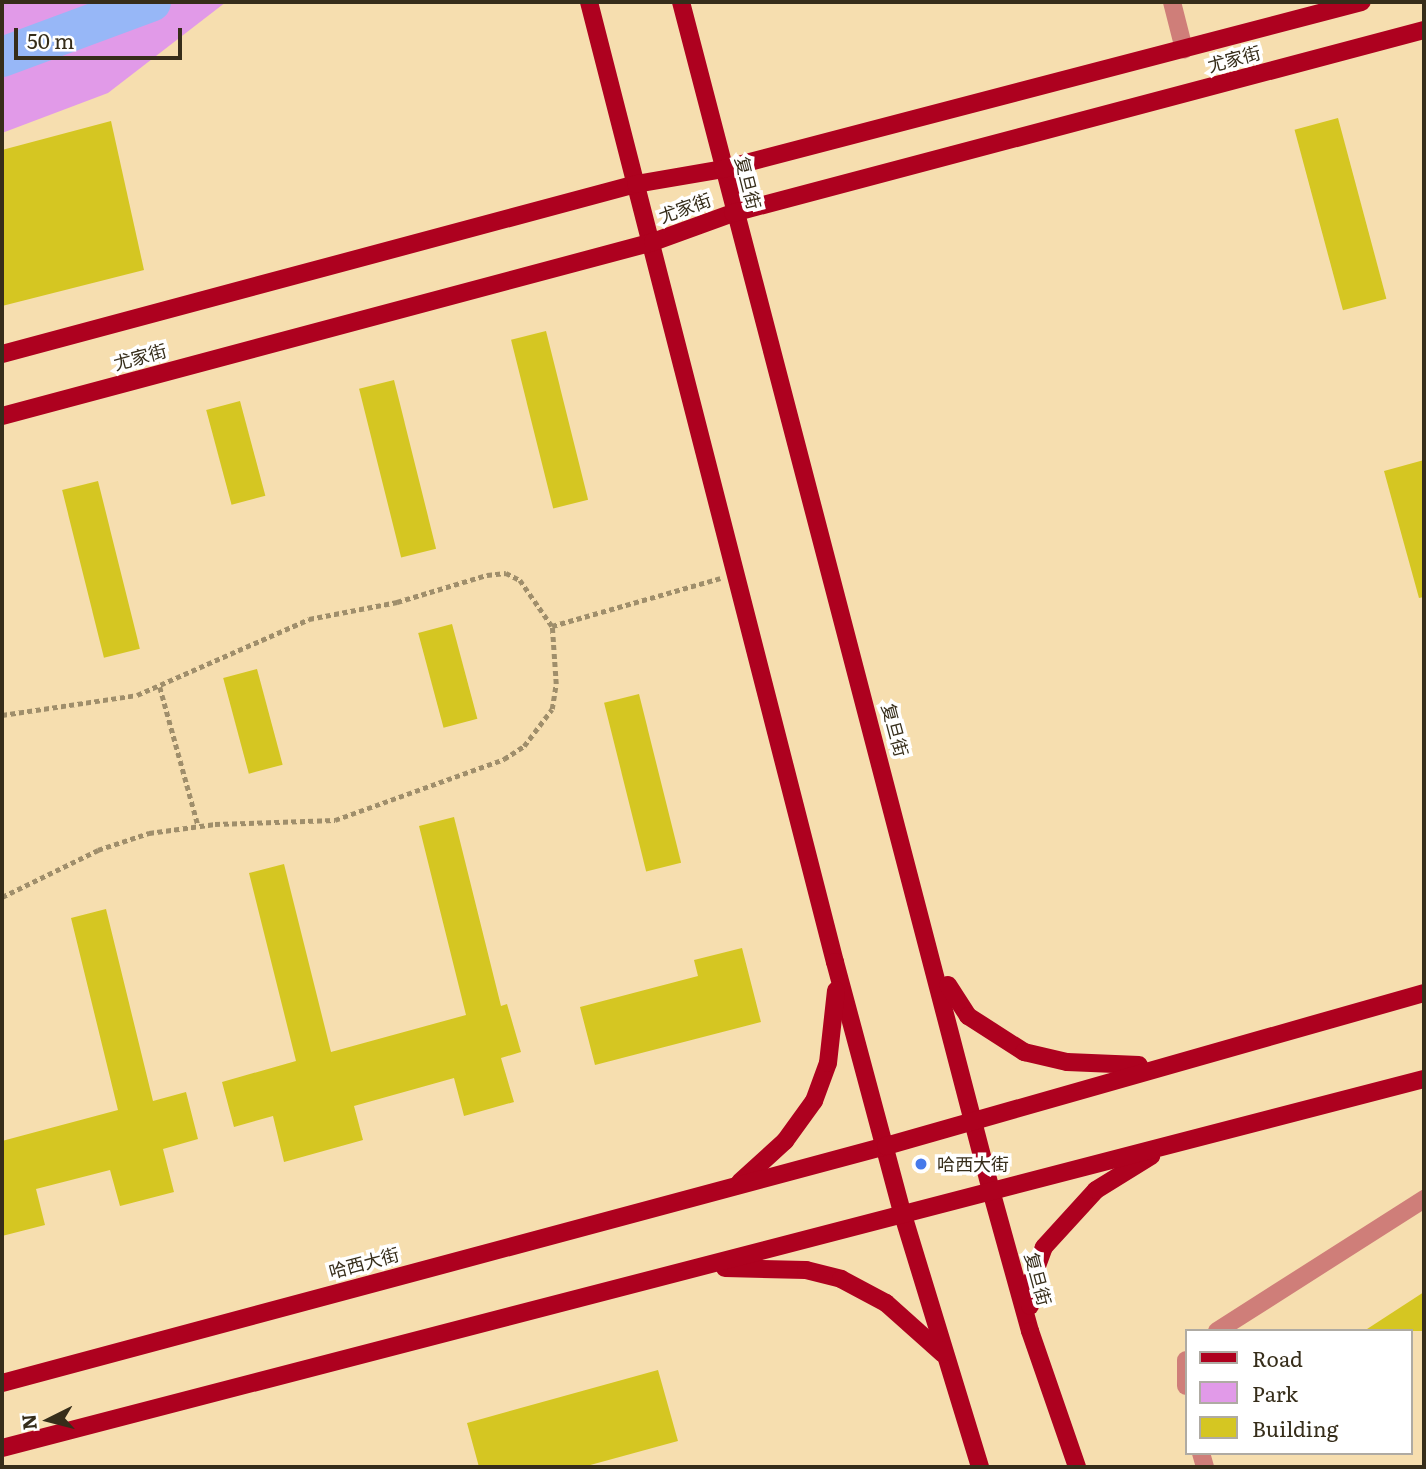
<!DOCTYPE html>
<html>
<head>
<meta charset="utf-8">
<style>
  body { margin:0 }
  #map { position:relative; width:1426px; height:1469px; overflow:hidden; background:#f6deaf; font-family:Literata,"Noto Sans SC",serif }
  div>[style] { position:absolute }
  .green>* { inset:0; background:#e19ae8 }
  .river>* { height:40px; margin:-20px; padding:0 20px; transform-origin:20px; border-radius:20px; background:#97b7f7 }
  .building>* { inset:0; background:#d5c622; transform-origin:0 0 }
  .path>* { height:4.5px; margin-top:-2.25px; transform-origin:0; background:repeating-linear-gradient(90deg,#9f8e6b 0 5px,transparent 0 8.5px) }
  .minor>* { height:18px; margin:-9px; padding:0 9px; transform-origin:9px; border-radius:9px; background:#cf7e79 }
  .major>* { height:18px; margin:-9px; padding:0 9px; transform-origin:9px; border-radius:9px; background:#ae011f }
  .dots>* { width:19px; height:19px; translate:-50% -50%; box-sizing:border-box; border:4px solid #fff; border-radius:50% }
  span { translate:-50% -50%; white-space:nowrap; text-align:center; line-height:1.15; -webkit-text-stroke:7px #fff; paint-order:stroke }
  .street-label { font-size:18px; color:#362d1a }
  .poi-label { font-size:18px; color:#362d1a }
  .left { translate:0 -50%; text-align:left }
  .frame { position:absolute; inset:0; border:4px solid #362d1a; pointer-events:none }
  .legend { position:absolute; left:1185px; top:1329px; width:228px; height:126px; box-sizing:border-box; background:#fff; border:2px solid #afaba3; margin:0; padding:9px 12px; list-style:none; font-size:21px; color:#362d1a }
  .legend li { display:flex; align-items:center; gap:14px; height:35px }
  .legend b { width:35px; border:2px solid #afaba3 }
  .north { position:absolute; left:14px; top:1385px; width:70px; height:70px; -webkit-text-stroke:5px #fff; paint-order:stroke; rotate:264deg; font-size:19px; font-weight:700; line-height:28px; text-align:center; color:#362d1a }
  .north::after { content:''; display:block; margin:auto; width:24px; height:32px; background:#362d1a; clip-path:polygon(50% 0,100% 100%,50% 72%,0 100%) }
  .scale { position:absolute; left:14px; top:28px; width:168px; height:32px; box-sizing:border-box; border:4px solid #362d1a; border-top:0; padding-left:9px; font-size:21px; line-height:24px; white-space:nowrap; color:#362d1a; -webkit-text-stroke:5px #fff; paint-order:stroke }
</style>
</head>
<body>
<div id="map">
  <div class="green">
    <i style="clip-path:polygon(2px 2px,226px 2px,108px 93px,2px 133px)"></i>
  </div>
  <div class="river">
    <i style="left:2px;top:57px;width:159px;rotate:-20.3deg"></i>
  </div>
  <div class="building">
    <i style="left:1338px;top:118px;width:187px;height:45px;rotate:75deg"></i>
    <i style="clip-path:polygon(111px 121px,144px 270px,2px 306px,2px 150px)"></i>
    <i style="left:546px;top:331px;width:174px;height:36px;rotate:76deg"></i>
    <i style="left:394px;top:380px;width:174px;height:36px;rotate:76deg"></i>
    <i style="left:240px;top:401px;width:98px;height:35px;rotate:75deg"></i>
    <i style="clip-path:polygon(1424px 460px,1424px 597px,1419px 598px,1384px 471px)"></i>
    <i style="left:98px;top:481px;width:173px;height:37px;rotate:76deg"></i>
    <i style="left:452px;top:624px;width:98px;height:35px;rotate:75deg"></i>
    <i style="left:257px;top:669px;width:99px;height:35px;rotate:75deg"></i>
    <i style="left:639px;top:694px;width:174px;height:36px;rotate:76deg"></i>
    <i style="clip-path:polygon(454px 817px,501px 1006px,507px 1004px,521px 1052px,501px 1058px,514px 1102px,464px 1116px,454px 1078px,354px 1106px,363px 1140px,284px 1162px,273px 1116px,234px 1127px,222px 1082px,296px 1061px,249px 873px,284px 864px,331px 1052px,466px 1015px,419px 826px)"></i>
    <i style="clip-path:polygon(106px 909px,153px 1101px,186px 1092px,198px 1139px,163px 1149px,174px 1192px,120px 1206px,110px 1170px,36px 1189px,45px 1225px,2px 1236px,2px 1141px,118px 1110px,71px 918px)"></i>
    <i style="clip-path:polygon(742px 948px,761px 1022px,595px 1065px,580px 1007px,698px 976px,694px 960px)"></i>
    <i style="clip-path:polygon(1424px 1292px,1424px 1331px,1364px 1331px)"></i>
    <i style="clip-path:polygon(658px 1370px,678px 1441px,583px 1467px,479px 1467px,467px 1423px)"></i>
  </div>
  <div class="path">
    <i style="left:160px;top:687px;width:143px;rotate:74.6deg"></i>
    <i style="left:2px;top:715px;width:136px;rotate:-8.4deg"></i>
    <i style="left:137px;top:695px;width:188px;rotate:-23.8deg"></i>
    <i style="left:309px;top:619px;width:90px;rotate:-10.9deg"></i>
    <i style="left:397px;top:602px;width:94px;rotate:-16.7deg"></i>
    <i style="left:487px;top:575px;width:19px;rotate:-6deg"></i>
    <i style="left:506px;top:573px;width:16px;rotate:27deg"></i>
    <i style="left:520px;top:580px;width:56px;rotate:55.2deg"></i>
    <i style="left:2px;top:897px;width:107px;rotate:-26.1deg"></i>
    <i style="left:98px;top:850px;width:54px;rotate:-18.4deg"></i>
    <i style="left:149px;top:833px;width:67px;rotate:-7.8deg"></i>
    <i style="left:215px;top:824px;width:120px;rotate:-1.9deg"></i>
    <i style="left:335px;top:820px;width:180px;rotate:-19.8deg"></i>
    <i style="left:504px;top:759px;width:24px;rotate:-33deg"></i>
    <i style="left:524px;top:746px;width:46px;rotate:-52.9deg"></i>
    <i style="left:552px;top:709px;width:25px;rotate:-81deg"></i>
    <i style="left:556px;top:684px;width:58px;rotate:-93.9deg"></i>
    <i style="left:552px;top:626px;width:175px;rotate:-15.9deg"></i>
  </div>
  <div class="minor">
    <i style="left:1172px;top:2px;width:49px;rotate:75.7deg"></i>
    <i style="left:1217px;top:1331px;width:246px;rotate:-32.5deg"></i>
    <i style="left:1186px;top:1360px;width:26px;rotate:90deg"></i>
    <i style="left:1201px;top:1453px;width:15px;rotate:74deg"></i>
  </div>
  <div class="major">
    <i style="left:589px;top:2px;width:991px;rotate:75.63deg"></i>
    <i style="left:835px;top:962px;width:262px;rotate:75deg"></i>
    <i style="left:903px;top:1215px;width:264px;rotate:73deg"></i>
    <i style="left:681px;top:2px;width:1232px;rotate:75.38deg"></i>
    <i style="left:992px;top:1194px;width:142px;rotate:74.5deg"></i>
    <i style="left:1030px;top:1331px;width:144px;rotate:70.9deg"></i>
    <i style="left:2px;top:354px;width:656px;rotate:-15.01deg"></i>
    <i style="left:636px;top:184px;width:88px;rotate:-9.8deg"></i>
    <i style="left:723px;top:169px;width:660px;rotate:-14.65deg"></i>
    <i style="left:2px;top:416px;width:674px;rotate:-14.96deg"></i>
    <i style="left:653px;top:242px;width:85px;rotate:-19.9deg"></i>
    <i style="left:733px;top:213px;width:715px;rotate:-14.83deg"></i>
    <i style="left:948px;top:985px;width:37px;rotate:57deg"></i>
    <i style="left:968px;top:1016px;width:67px;rotate:32.7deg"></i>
    <i style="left:1024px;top:1052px;width:44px;rotate:13.1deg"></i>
    <i style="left:1067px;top:1062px;width:72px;rotate:2.4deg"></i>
    <i style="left:740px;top:1182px;width:61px;rotate:-42.3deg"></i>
    <i style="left:785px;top:1141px;width:49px;rotate:-54.1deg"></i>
    <i style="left:814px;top:1101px;width:40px;rotate:-69.8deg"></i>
    <i style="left:828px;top:1063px;width:73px;rotate:-83.7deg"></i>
    <i style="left:725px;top:1268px;width:81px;rotate:1.4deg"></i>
    <i style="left:806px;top:1270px;width:36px;rotate:14deg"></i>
    <i style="left:841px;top:1279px;width:51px;rotate:28.1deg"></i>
    <i style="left:886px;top:1303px;width:76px;rotate:41.8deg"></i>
    <i style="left:1030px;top:1306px;width:21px;rotate:-90deg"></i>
    <i style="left:1030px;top:1285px;width:40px;rotate:-69.8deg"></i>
    <i style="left:1044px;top:1247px;width:77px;rotate:-47.6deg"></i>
    <i style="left:1096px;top:1190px;width:65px;rotate:-31.7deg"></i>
    <i style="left:2px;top:1383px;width:915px;rotate:-15.01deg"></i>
    <i style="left:886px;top:1146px;width:559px;rotate:-15.88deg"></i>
    <i style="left:2px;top:1448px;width:1469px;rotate:-14.55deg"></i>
  </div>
  <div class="dots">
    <i style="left:921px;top:1164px;background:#4679ea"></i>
  </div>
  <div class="street-label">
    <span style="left:1234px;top:59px;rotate:-15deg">尤家街</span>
    <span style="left:748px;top:183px;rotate:76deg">复旦街</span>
    <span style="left:685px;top:208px;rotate:-20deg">尤家街</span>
    <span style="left:140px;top:357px;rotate:-15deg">尤家街</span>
    <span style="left:895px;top:730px;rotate:75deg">复旦街</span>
    <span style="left:364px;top:1263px;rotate:-15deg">哈西大街</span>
    <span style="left:1038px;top:1279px;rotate:75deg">复旦街</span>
  </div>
  <div class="poi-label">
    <span class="left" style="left:937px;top:1164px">哈西大街</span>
  </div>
  <div class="frame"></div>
  <ul class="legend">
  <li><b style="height:9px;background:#ae011f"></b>Road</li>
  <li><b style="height:19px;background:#e19ae8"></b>Park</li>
  <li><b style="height:19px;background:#d5c622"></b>Building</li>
  </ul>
  <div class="north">N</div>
  <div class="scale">50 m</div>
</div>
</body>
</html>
